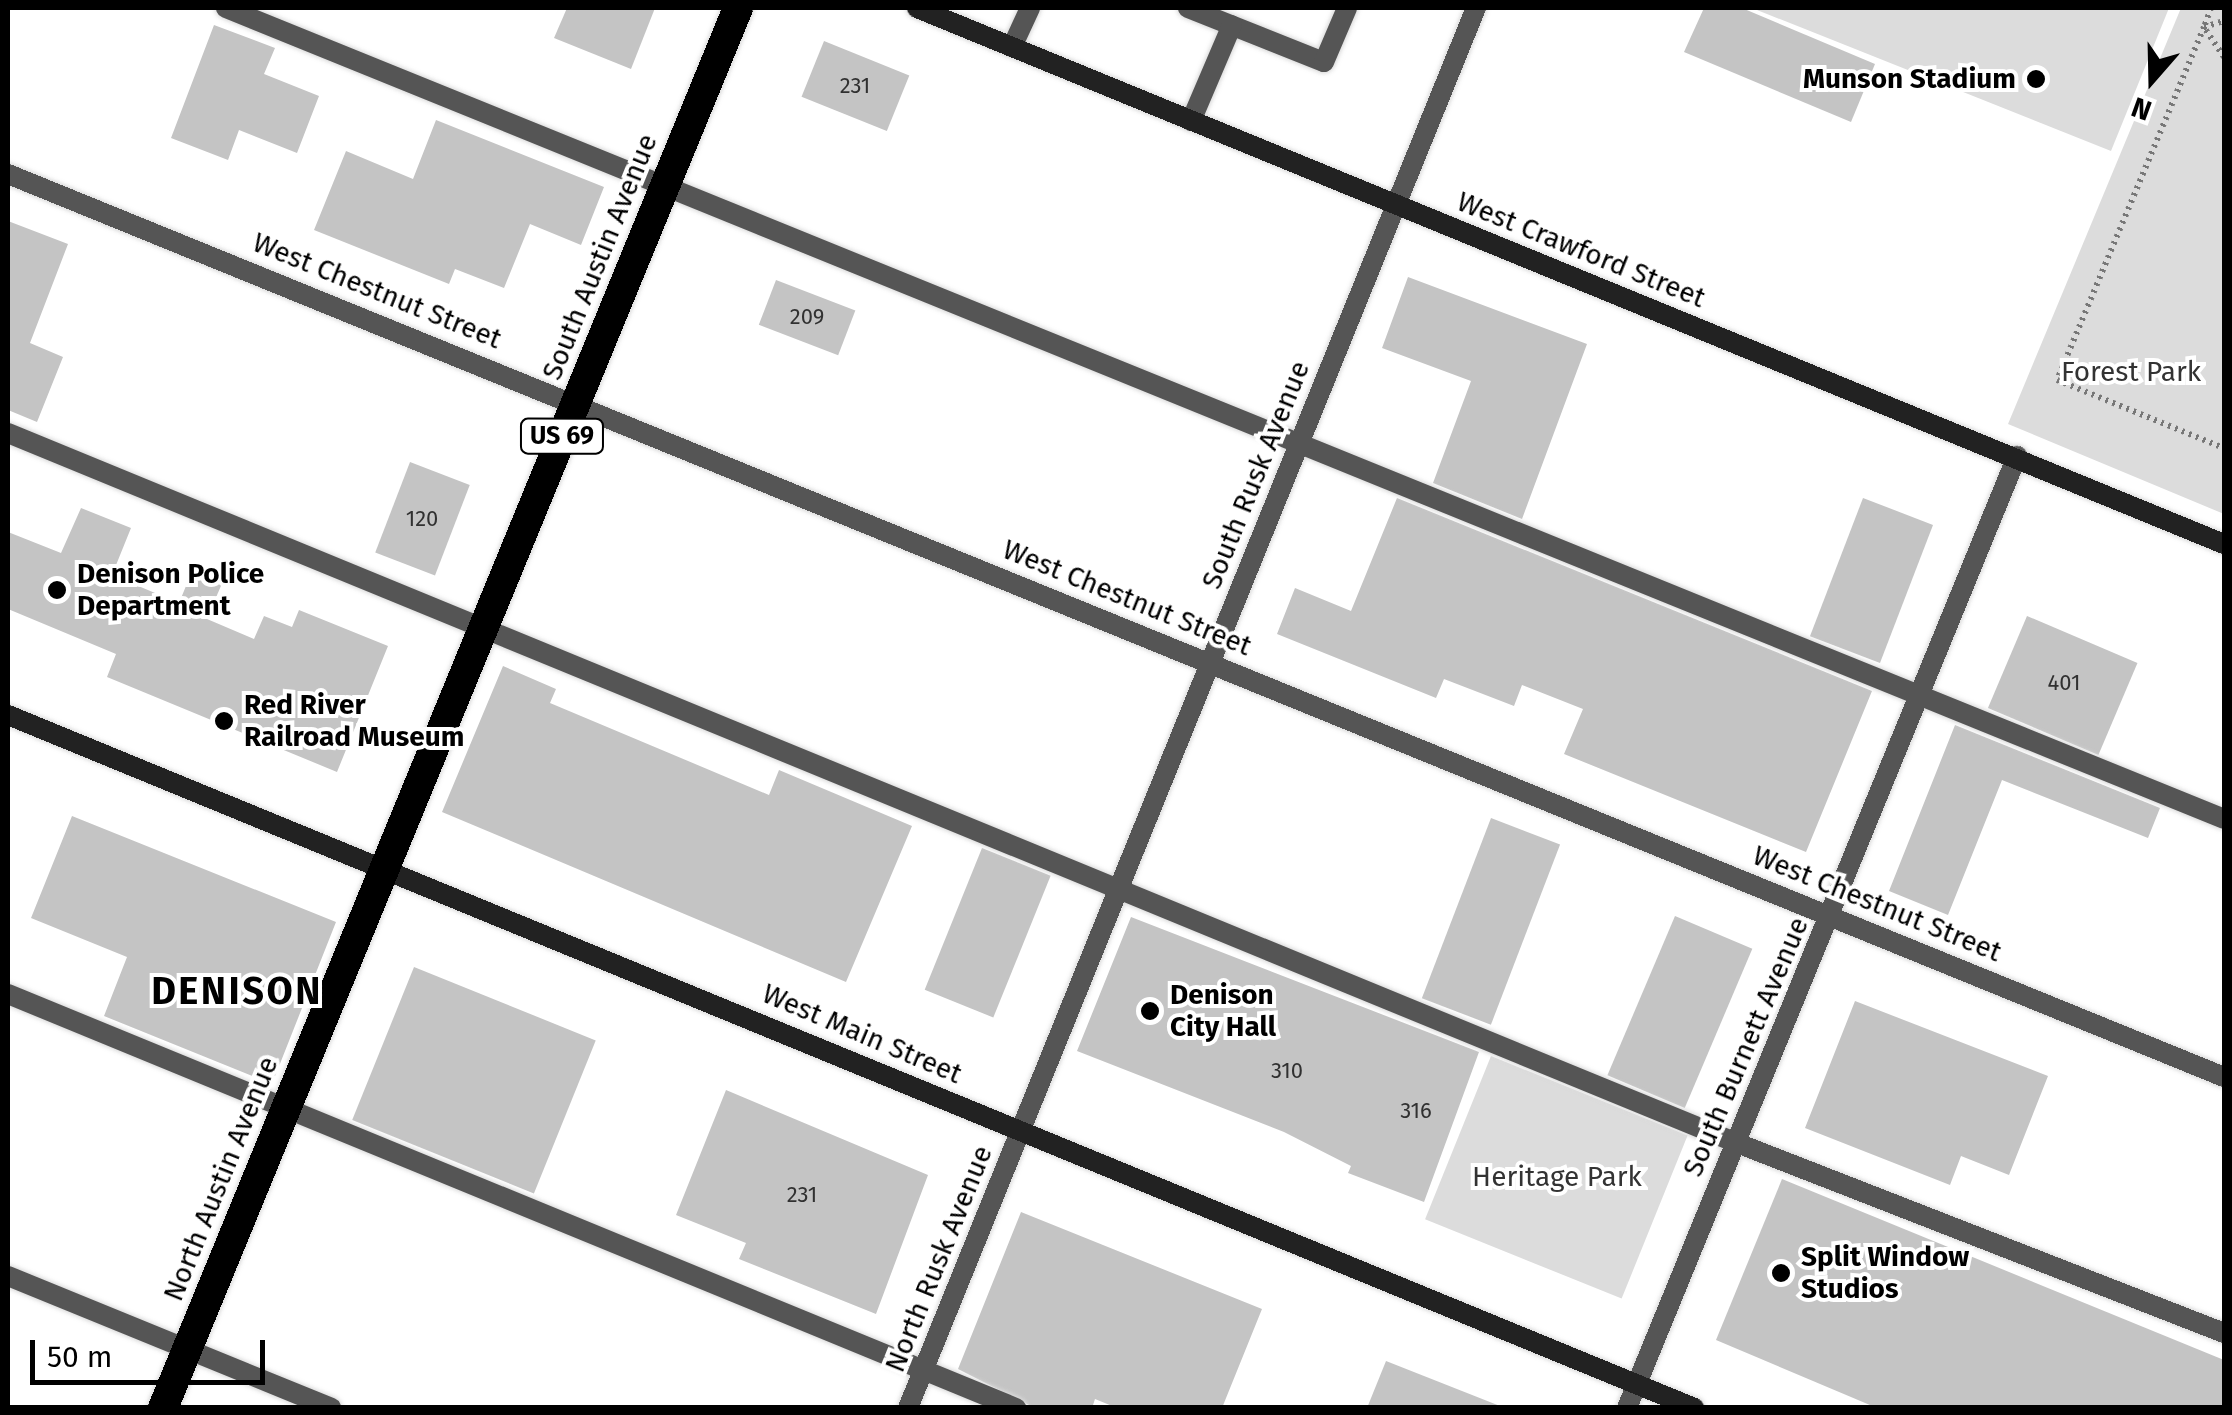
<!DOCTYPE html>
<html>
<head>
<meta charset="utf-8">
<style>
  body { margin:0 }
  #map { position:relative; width:2232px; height:1415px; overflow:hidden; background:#fff; font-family:"Fira Sans",sans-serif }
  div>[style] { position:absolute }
  .green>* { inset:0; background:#dcdcdc; transform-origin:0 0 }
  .building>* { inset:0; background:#c4c4c4; transform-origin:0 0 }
  .path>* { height:6px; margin-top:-3px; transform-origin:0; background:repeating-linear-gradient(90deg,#777 0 2.5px,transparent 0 7.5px) }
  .roads { filter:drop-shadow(0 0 2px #dbdbdb) drop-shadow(0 0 2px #dbdbdb) }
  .lane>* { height:20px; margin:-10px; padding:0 10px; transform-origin:10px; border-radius:10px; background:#555 }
  .street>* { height:20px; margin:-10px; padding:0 10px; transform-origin:10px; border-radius:10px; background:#555 }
  .secondary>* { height:20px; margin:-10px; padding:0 10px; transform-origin:10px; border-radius:10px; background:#222 }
  .highway>* { height:30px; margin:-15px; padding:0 15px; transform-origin:15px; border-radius:15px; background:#000 }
  .dots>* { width:28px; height:28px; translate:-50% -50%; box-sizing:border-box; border:5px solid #fff; border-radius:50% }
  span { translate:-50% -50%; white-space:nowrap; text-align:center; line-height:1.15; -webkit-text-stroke:8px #fff; paint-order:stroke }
  .number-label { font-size:22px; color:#313131 }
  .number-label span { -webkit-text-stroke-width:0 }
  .shield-label span { padding:2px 8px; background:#fff; border:2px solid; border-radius:8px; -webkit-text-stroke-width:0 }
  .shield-label { font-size:25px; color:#000; font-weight:700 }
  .poi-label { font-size:28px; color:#000; font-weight:700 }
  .right { translate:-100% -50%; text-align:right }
  .left { translate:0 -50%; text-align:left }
  .street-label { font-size:28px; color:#000 }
  .park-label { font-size:28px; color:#333 }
  .district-label { font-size:38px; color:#000; font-weight:700; letter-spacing:2.5px }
  .frame { position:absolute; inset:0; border:10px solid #000; pointer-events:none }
  .north { position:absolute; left:2102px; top:30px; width:100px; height:100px; -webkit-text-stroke:8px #fff; paint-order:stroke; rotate:200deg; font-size:28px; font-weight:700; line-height:40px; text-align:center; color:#000 }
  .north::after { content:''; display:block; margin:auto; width:35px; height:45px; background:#000; clip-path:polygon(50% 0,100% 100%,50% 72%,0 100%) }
  .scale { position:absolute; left:30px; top:1340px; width:235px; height:45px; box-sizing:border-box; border:5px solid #000; border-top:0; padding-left:12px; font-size:30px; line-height:35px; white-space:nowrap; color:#000; -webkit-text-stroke:8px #fff; paint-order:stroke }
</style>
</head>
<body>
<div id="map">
  <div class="green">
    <i style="clip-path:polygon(1752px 8px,2169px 8px,2111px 151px)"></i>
    <i style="clip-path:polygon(2181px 8px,2224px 8px,2224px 514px,2008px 424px)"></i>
    <i style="left:1491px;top:1056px;width:212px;height:176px;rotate:22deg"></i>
  </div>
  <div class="building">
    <i style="clip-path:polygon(567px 8px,655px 8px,631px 69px,554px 38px)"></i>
    <i style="clip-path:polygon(1704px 8px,1742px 8px,1875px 64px,1851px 122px,1684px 52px)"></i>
    <i style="clip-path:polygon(214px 25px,275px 48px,264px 74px,319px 96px,297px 153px,239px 130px,228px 160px,171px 138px)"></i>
    <i style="left:824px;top:41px;width:92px;height:60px;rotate:22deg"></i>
    <i style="clip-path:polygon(436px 120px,604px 187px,581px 245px,530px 224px,504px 288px,455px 269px,449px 284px,314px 230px,346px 151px,413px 179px)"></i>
    <i style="clip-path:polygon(8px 221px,68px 244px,30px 343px,63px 357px,37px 422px,8px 410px)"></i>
    <i style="clip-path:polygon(1408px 277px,1587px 344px,1522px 519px,1433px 483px,1471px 381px,1382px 348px)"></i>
    <i style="left:776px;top:280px;width:85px;height:48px;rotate:21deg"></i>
    <i style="left:410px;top:462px;width:64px;height:97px;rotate:21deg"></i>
    <i style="clip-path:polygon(1397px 498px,1872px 691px,1806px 852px,1564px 754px,1583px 709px,1522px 685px,1514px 706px,1444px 679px,1436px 698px,1277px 634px,1295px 588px,1351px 611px)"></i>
    <i style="left:1863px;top:498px;width:75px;height:148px;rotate:21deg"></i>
    <i style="clip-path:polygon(81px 508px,131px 528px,112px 575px,179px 603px,193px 569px,223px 581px,207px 619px,254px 639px,264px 616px,292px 627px,299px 610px,388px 646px,337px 772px,107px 677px,116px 654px,8px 609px,8px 532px,61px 553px)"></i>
    <i style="left:2027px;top:616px;width:120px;height:100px;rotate:23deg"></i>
    <i style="clip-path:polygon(503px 666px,556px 689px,550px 703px,769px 795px,779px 770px,912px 826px,846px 982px,442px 812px)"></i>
    <i style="clip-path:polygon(1955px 725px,2160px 808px,2148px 838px,2002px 780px,1948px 915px,1889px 891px)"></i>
    <i style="clip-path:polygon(72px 816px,336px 922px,272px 1084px,104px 1016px,127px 957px,31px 918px)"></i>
    <i style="left:1491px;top:818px;width:74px;height:193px;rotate:21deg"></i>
    <i style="left:982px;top:848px;width:74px;height:153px;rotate:22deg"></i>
    <i style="left:1675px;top:916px;width:84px;height:173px;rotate:23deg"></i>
    <i style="clip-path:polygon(1131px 917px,1479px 1052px,1424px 1202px,1348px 1173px,1351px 1166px,1284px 1132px,1077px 1051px)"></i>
    <i style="left:414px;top:967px;width:196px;height:165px;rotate:22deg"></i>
    <i style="clip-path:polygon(1855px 1001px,2048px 1076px,2009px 1175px,1961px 1156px,1950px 1185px,1805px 1128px)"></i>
    <i style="clip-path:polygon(726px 1090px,928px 1175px,876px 1314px,739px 1259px,746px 1243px,676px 1215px)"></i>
    <i style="clip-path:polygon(1782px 1179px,2224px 1360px,2224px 1408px,1877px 1408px,1716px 1340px)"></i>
    <i style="clip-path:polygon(1021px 1212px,1262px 1309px,1222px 1408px,1117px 1408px,1095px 1399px,1092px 1408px,1035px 1408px,958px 1369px)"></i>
    <i style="clip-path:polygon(1386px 1361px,1500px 1406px,1500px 1408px,1367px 1408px)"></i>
  </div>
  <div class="path">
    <i style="left:2211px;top:8px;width:20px;rotate:110deg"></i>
    <i style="left:2204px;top:27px;width:21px;rotate:-17deg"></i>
    <i style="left:2224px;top:57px;width:36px;rotate:-124deg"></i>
    <i style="left:2204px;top:27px;width:382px;rotate:112.6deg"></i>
    <i style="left:2057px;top:380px;width:180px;rotate:22.2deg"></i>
  </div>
  <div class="roads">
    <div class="lane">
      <i style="left:226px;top:8px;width:2156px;rotate:22.09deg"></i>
      <i style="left:1188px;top:8px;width:146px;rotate:21.7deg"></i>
      <i style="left:1324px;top:62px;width:59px;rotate:-66.9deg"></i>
      <i style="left:1012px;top:47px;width:43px;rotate:-65.2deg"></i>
      <i style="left:1191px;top:121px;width:104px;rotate:-66.9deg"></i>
      <i style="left:8px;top:433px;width:1869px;rotate:22.33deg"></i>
      <i style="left:1737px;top:1143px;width:523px;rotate:21.31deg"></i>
      <i style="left:8px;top:994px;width:1090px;rotate:22.33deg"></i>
    </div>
    <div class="street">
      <i style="left:8px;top:174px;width:2393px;rotate:22.17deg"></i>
      <i style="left:8px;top:1276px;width:349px;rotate:22.2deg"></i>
      <i style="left:908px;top:1408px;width:1511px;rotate:-67.92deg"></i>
      <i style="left:1627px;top:1408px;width:1029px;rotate:-67.72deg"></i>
    </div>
    <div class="secondary">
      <i style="left:917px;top:8px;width:1413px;rotate:22.3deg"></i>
      <i style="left:8px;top:715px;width:1823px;rotate:22.34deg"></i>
    </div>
    <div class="highway">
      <i style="left:163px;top:1408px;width:1513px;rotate:-67.67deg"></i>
    </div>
  </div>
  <div class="dots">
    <i style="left:2036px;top:79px;background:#000"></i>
    <i style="left:57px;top:590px;background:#000"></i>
    <i style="left:224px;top:721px;background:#000"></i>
    <i style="left:1150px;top:1011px;background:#000"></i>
    <i style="left:1781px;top:1273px;background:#000"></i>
  </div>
  <div class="number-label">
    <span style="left:855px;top:86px">231</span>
    <span style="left:807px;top:317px">209</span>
    <span style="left:422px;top:519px">120</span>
    <span style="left:2064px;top:683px">401</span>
    <span style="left:1287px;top:1071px">310</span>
    <span style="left:1416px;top:1111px">316</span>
    <span style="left:802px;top:1195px">231</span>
  </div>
  <div class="shield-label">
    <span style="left:562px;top:436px">US 69</span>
  </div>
  <div class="poi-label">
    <span class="right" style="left:2016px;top:79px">Munson Stadium</span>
    <span class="left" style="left:77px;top:590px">Denison Police<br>Department</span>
    <span class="left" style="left:244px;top:721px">Red River<br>Railroad Museum</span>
    <span class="left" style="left:1170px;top:1011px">Denison<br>City Hall</span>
    <span class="left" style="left:1801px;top:1273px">Split Window<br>Studios</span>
  </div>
  <div class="street-label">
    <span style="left:1581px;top:250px;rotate:22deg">West Crawford Street</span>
    <span style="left:600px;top:257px;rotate:-68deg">South Austin Avenue</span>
    <span style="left:377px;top:291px;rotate:22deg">West Chestnut Street</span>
    <span style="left:1256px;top:475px;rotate:-68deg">South Rusk Avenue</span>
    <span style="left:1127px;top:598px;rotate:22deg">West Chestnut Street</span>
    <span style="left:1877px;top:904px;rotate:22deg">West Chestnut Street</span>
    <span style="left:862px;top:1034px;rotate:23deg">West Main Street</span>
    <span style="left:1746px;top:1047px;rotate:-67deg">South Burnett Avenue</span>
    <span style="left:221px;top:1179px;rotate:-68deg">North Austin Avenue</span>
    <span style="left:939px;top:1259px;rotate:-68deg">North Rusk Avenue</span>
  </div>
  <div class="park-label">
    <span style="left:2131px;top:372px">Forest Park</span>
    <span style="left:1557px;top:1177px">Heritage Park</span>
  </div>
  <div class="district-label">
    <span style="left:237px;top:992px">DENISON</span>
  </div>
  <div class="frame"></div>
  <div class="north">N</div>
  <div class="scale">50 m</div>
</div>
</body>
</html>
